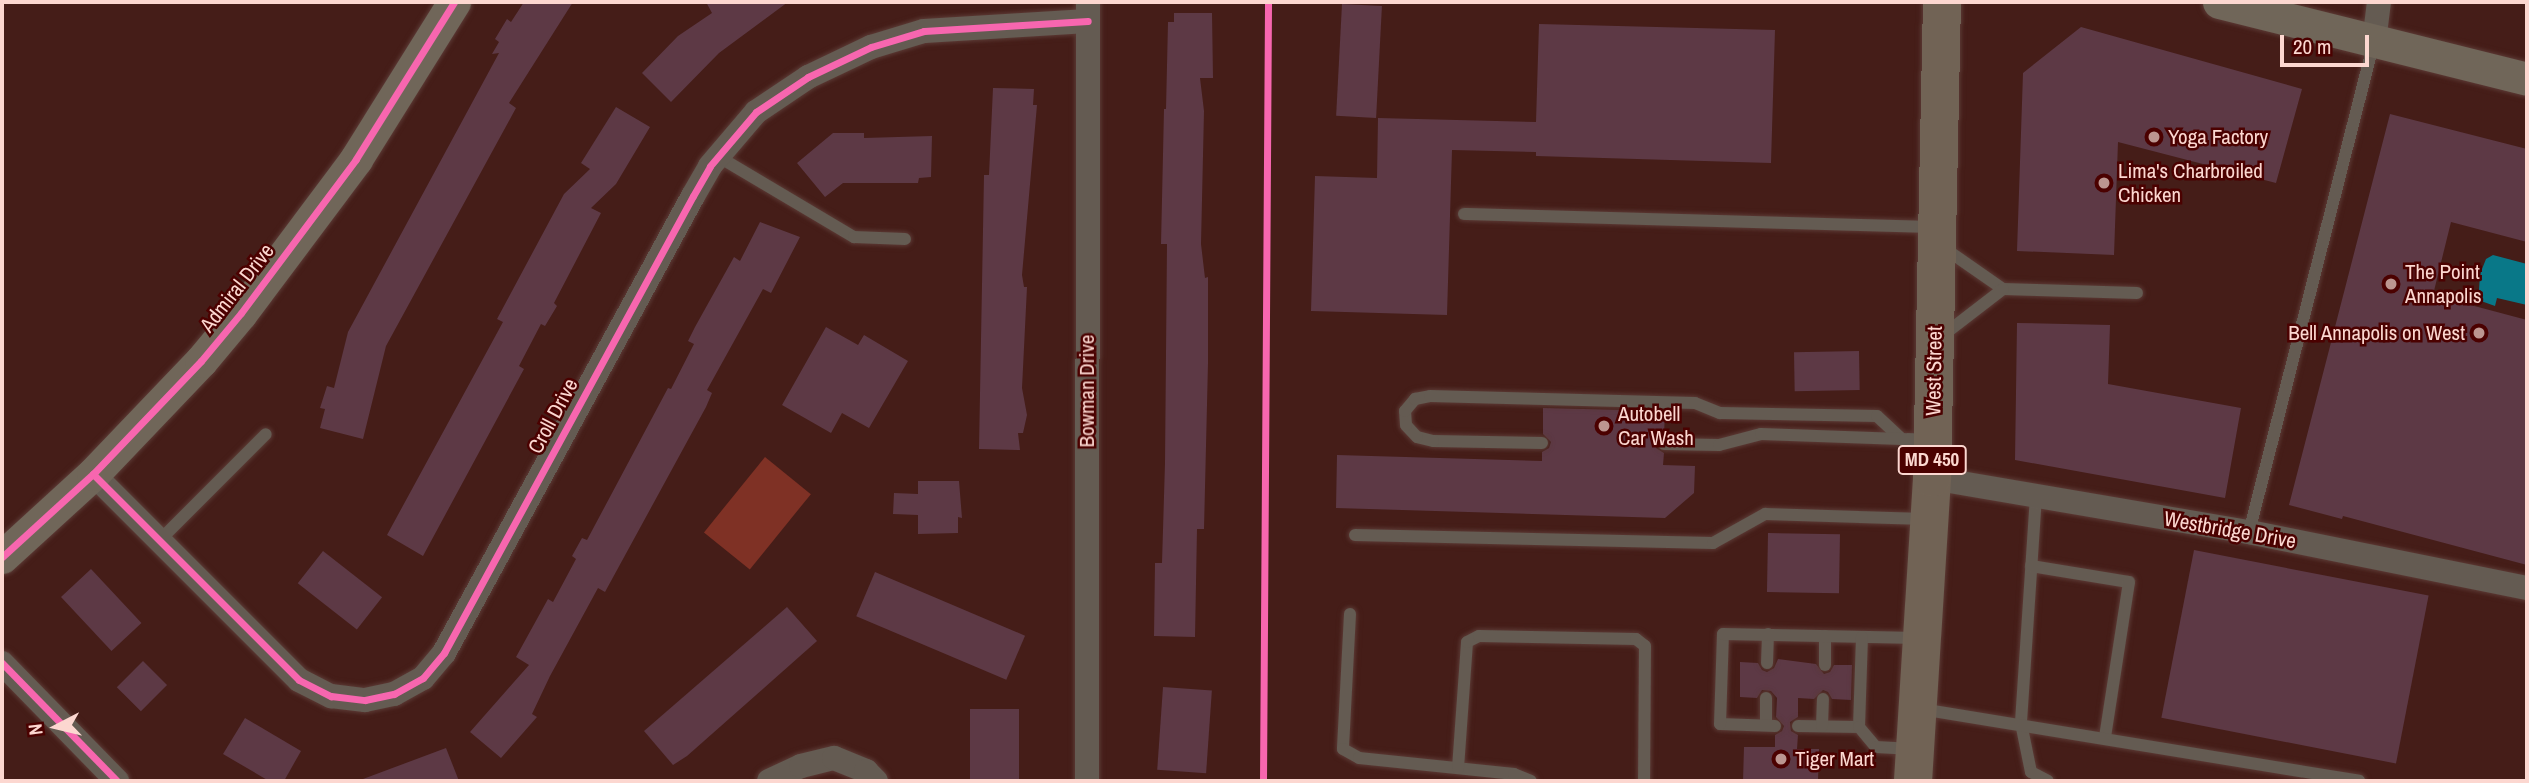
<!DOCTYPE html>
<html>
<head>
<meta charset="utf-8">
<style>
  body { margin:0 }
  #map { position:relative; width:2529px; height:783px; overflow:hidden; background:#451d18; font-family:"Archivo Narrow",sans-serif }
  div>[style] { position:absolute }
  .green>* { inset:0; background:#7f3125; transform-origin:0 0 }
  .water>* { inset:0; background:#097888 }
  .building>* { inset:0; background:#5d3945; transform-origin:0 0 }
  .roads { filter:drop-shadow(0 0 2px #5b3a35) drop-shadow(0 0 2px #5b3a35) }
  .lane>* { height:12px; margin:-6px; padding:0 6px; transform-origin:6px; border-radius:6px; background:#645b52 }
  .street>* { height:24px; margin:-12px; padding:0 12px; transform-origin:12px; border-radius:12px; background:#645b52 }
  .secondary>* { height:33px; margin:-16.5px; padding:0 16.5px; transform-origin:16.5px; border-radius:16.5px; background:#706659 }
  .primary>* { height:38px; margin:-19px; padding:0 19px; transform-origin:19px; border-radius:19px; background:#716355 }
  .cycleway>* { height:7px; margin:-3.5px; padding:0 3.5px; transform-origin:3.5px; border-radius:3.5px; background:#f766af }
  .dots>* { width:19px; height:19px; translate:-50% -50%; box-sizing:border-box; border:4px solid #4b0100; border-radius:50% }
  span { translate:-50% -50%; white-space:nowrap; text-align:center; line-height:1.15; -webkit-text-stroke:5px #4b0100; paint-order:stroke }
  .shield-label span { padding:2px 5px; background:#4b0100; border:2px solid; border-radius:5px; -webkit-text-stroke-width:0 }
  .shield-label { font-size:19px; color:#fcd7d0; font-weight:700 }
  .poi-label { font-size:21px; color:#fcd7d0 }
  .left { translate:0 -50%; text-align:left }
  .right { translate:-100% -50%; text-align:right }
  .street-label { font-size:21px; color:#fcd7d0 }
  .frame { position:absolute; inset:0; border:4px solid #fcd7d0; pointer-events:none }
  .north { position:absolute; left:21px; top:692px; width:70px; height:70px; -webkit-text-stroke:5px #4b0100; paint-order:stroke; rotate:263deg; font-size:19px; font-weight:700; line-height:28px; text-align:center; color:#fcd7d0 }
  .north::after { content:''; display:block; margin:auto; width:24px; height:32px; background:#fcd7d0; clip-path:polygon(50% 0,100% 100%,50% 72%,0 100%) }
  .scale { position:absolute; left:2280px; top:35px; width:89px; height:32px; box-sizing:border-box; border:4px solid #fcd7d0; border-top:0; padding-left:9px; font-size:21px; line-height:24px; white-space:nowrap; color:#fcd7d0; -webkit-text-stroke:5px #4b0100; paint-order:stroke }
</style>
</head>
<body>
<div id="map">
  <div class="green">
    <i style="left:765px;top:457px;width:59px;height:97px;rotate:39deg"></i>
  </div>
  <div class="water">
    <i style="clip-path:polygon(2493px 255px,2527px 264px,2527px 305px,2497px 298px,2495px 306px,2481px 301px,2483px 292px,2479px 290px,2480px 274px,2486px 259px)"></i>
  </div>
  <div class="building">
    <i style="clip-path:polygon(524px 2px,573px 2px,509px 103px,516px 108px,386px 346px,363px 439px,320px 428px,325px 409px,320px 408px,327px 386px,334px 388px,348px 332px,499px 53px,492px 54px,499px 42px,495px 39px,507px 19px,511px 22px)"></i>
    <i style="clip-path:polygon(706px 2px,788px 2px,719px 53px,671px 102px,642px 73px,678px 36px,712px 13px)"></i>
    <i style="left:1342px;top:4px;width:40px;height:112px;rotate:3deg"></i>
    <i style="clip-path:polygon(1174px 13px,1212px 13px,1213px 78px,1200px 78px,1204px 111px,1201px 244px,1205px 278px,1208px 277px,1208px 363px,1204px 529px,1197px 529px,1195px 637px,1154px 636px,1155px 563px,1162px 563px,1165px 463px,1167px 244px,1161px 244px,1164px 109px,1166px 109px,1168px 22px,1174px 22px)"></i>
    <i style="clip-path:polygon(1539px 24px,1775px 30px,1771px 163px,1536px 156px,1536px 152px,1452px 150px,1447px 315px,1311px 311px,1315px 176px,1377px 178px,1378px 118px,1536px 122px)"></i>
    <i style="clip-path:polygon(2081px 27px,2302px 89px,2276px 183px,2118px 142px,2114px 255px,2017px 251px,2023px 73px)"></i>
    <i style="clip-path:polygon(993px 88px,1034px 89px,1033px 105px,1037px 105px,1022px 275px,1024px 287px,1027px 287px,1022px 388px,1027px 415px,1023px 433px,1018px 433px,1020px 450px,979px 449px,984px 175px,989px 175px)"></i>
    <i style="clip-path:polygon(616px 107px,650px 127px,616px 184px,591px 208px,601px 213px,554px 303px,557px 306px,545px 326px,541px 324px,519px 366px,524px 369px,423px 556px,387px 535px,503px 322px,497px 319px,564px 194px,590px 169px,581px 163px)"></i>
    <i style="clip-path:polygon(2390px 114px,2527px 149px,2527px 242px,2451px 222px,2433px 295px,2527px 320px,2527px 565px,2343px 516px,2342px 519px,2289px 505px)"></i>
    <i style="clip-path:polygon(833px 133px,864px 133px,864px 138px,932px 136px,931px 177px,919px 178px,918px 183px,843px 183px,825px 197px,797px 163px)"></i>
    <i style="clip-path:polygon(760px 222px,800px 237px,771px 293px,763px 289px,707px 390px,712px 393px,706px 407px,605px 592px,598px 588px,550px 676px,532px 714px,537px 717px,501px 758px,470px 732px,529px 665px,516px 657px,548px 599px,553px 602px,576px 559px,572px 556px,582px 538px,587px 540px,668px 388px,671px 389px,694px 344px,688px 341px,695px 327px,734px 257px,740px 261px)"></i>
    <i style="clip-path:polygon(2017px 323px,2110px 325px,2108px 384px,2241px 408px,2225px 498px,2015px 460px)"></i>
    <i style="clip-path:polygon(826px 327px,858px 345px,864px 335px,908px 361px,869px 428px,842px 413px,831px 433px,782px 405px)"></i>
    <i style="left:1859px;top:351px;width:39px;height:65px;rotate:89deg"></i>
    <i style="clip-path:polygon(1543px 408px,1665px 411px,1664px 435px,1657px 439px,1656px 448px,1664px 453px,1663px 465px,1695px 466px,1694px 493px,1665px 518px,1336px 508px,1337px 455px,1542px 461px,1542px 452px,1549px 448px,1551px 442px,1543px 434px)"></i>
    <i style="clip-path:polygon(918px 481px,959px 481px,962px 518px,958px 517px,958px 533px,918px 534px,918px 515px,893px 514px,894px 493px,918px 494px)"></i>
    <i style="left:1768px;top:533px;width:72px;height:59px;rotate:1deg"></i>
    <i style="left:2194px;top:550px;width:239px;height:171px;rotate:11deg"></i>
    <i style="left:323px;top:551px;width:75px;height:41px;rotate:38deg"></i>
    <i style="left:91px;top:569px;width:74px;height:41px;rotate:47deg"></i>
    <i style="left:875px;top:572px;width:163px;height:48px;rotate:23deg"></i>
    <i style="clip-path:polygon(787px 607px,817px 641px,687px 756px,673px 765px,644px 731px)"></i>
    <i style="clip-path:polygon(1778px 659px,1816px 664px,1824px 674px,1830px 672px,1834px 665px,1852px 665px,1851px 700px,1832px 699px,1828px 692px,1823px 690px,1814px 699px,1798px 698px,1798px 717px,1790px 722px,1791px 731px,1798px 735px,1797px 749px,1819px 749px,1818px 781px,1743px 781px,1744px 747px,1775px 747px,1775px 735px,1782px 731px,1784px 726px,1776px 717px,1777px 698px,1771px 691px,1762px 690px,1757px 698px,1740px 697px,1740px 662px,1758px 663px,1762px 670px,1767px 672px,1774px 668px)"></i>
    <i style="left:143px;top:661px;width:34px;height:37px;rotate:45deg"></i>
    <i style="left:1163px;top:687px;width:49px;height:83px;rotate:4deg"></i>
    <i style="left:970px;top:709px;width:49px;height:72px"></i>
    <i style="clip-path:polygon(245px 718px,301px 751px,284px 781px,269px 781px,223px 754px)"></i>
    <i style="clip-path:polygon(446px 748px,459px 781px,363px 781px,363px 779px)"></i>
  </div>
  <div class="roads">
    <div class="lane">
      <i style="left:719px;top:157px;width:157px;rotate:30.7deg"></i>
      <i style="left:854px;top:237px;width:51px;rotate:2.2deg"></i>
      <i style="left:1464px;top:214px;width:471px;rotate:1.6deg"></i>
      <i style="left:1944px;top:248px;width:72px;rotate:34.8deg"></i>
      <i style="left:2003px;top:289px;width:134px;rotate:1.7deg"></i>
      <i style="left:1942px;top:336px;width:77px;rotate:-37.6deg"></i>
      <i style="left:1542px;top:443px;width:109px;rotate:-178.9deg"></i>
      <i style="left:1433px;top:441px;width:16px;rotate:-166deg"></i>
      <i style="left:1417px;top:437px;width:16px;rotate:-133deg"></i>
      <i style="left:1406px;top:425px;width:14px;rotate:-94deg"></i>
      <i style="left:1405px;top:411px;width:16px;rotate:-50deg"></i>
      <i style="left:1415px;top:399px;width:15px;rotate:-11deg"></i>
      <i style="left:1430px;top:396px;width:265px;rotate:1.5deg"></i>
      <i style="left:1695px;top:403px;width:27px;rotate:22deg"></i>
      <i style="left:1720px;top:413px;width:157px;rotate:1.1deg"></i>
      <i style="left:1877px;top:416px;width:33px;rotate:43deg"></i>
      <i style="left:1664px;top:444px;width:55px;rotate:1deg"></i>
      <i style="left:1719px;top:445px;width:43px;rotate:-14.7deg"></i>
      <i style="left:1761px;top:434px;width:168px;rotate:2deg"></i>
      <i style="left:2036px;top:496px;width:227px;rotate:93.8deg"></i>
      <i style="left:2021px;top:723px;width:50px;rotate:78.5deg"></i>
      <i style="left:2031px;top:772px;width:19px;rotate:28deg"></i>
      <i style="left:2249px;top:532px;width:506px;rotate:-75.69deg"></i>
      <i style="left:1355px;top:535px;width:358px;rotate:1.3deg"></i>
      <i style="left:1713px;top:543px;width:60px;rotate:-29.1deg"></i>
      <i style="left:1765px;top:514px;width:160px;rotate:1.8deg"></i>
      <i style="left:161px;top:539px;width:148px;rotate:-45deg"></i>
      <i style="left:2031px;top:566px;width:99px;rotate:9.3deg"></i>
      <i style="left:2129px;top:582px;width:157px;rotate:98.8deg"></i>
      <i style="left:1350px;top:614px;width:135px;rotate:93deg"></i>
      <i style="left:1343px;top:749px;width:18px;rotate:29deg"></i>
      <i style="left:1359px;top:758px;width:156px;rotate:5.9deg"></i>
      <i style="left:1514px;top:774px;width:18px;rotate:22deg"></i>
      <i style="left:1767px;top:663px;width:29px;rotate:-88deg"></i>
      <i style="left:1825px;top:665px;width:29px;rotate:-90deg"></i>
      <i style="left:1921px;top:709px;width:444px;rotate:9.3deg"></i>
      <i style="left:1766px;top:725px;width:27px;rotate:-90deg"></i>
      <i style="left:1775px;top:726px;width:55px;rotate:-177.9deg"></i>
      <i style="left:1720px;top:724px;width:90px;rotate:-88.1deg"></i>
      <i style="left:1723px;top:634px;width:195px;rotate:1.2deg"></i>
      <i style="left:1798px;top:726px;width:61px;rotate:0.9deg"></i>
      <i style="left:1859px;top:727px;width:90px;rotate:-88.1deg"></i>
      <i style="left:1822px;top:726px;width:27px;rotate:-88deg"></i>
      <i style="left:1859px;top:727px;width:26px;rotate:50deg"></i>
      <i style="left:1876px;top:747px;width:37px;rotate:3deg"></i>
      <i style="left:1458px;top:768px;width:126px;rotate:-85.9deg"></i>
      <i style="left:1467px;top:642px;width:13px;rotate:-27deg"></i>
      <i style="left:1479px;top:636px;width:157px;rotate:1.1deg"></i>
      <i style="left:1636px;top:639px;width:11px;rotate:38deg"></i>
      <i style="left:1645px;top:646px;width:135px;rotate:90.4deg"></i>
    </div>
    <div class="street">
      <i style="left:2374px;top:42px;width:40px;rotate:-82.9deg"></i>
      <i style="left:93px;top:474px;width:291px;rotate:45deg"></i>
      <i style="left:299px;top:680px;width:36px;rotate:27deg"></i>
      <i style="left:331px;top:696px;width:34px;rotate:7deg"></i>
      <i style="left:365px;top:700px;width:30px;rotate:-12deg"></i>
      <i style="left:394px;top:694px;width:33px;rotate:-29deg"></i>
      <i style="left:423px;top:678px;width:33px;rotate:-50deg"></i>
      <i style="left:444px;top:653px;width:520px;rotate:-61.42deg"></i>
      <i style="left:693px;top:196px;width:34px;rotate:-60deg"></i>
      <i style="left:710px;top:166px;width:71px;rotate:-49.6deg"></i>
      <i style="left:756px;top:112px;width:63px;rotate:-33.9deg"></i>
      <i style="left:808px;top:77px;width:70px;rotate:-25.5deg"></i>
      <i style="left:871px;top:47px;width:55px;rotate:-16.8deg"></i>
      <i style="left:924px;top:31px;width:164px;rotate:-3.5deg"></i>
      <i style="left:1932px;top:478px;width:322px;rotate:9.7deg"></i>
      <i style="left:2249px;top:532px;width:284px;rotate:11.4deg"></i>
      <i style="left:2px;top:663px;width:165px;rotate:45.7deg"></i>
      <i style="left:769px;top:781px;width:35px;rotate:-25deg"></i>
      <i style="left:801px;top:766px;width:34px;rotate:-14deg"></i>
      <i style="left:834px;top:758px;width:35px;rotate:22deg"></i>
      <i style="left:866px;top:771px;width:14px;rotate:45deg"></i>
      <i style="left:1087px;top:781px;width:779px;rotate:-89.93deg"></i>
    </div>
    <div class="secondary">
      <i style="left:2219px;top:2px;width:317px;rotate:14deg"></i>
      <i style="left:2px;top:557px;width:123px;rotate:-42.4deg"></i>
      <i style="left:93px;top:474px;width:156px;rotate:-46.3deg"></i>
      <i style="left:201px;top:361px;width:62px;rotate:-50.2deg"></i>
      <i style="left:241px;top:313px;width:192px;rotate:-53.2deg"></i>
      <i style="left:356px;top:159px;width:185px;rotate:-58deg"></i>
    </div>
    <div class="primary">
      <i style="left:1913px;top:781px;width:304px;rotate:-86.4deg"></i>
      <i style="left:1932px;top:478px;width:476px;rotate:-88.8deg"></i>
    </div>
  </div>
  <div class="cycleway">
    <i style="left:93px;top:474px;width:291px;rotate:45deg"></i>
    <i style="left:299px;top:680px;width:36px;rotate:27deg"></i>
    <i style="left:331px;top:696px;width:34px;rotate:7deg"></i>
    <i style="left:365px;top:700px;width:30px;rotate:-12deg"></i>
    <i style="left:394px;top:694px;width:33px;rotate:-29deg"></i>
    <i style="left:423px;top:678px;width:33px;rotate:-50deg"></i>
    <i style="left:444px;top:653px;width:520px;rotate:-61.42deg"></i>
    <i style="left:693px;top:196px;width:34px;rotate:-60deg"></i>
    <i style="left:710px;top:166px;width:71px;rotate:-49.6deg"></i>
    <i style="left:756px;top:112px;width:63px;rotate:-33.9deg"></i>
    <i style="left:808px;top:77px;width:70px;rotate:-25.5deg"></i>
    <i style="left:871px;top:47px;width:55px;rotate:-16.8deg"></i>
    <i style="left:924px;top:31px;width:164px;rotate:-3.5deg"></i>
    <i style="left:2px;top:557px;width:123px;rotate:-42.4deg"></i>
    <i style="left:93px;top:474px;width:156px;rotate:-46.3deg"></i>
    <i style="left:201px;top:361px;width:62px;rotate:-50.2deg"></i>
    <i style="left:241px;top:313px;width:192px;rotate:-53.2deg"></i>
    <i style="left:356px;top:159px;width:185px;rotate:-58deg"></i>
    <i style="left:2px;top:663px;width:165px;rotate:45.7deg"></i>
    <i style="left:1263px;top:781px;width:779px;rotate:-89.63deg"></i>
  </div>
  <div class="dots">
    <i style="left:2154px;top:137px;background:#bc9690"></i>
    <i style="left:2104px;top:183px;background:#bc9690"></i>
    <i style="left:2391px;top:284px;background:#bc9690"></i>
    <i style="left:2479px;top:333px;background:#bc9690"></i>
    <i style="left:1604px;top:426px;background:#bc9690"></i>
    <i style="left:1781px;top:759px;background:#bc9690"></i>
  </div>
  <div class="shield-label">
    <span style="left:1932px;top:460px">MD 450</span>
  </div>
  <div class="poi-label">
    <span class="left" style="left:2168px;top:137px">Yoga Factory</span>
    <span class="left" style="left:2118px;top:183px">Lima's Charbroiled<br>Chicken</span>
    <span class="left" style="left:2405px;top:284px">The Point<br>Annapolis</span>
    <span class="right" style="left:2465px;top:333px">Bell Annapolis on West</span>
    <span class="left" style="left:1618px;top:426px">Autobell<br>Car Wash</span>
    <span class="left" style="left:1795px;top:759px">Tiger Mart</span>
  </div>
  <div class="street-label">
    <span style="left:237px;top:288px;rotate:-52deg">Admiral Drive</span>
    <span style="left:1934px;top:371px;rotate:-89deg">West Street</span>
    <span style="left:1087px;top:391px;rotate:-90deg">Bowman Drive</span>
    <span style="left:553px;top:416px;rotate:-62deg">Croll Drive</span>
    <span style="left:2230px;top:530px;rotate:10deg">Westbridge Drive</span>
  </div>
  <div class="frame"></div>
  <div class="north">N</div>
  <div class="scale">20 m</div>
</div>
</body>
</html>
